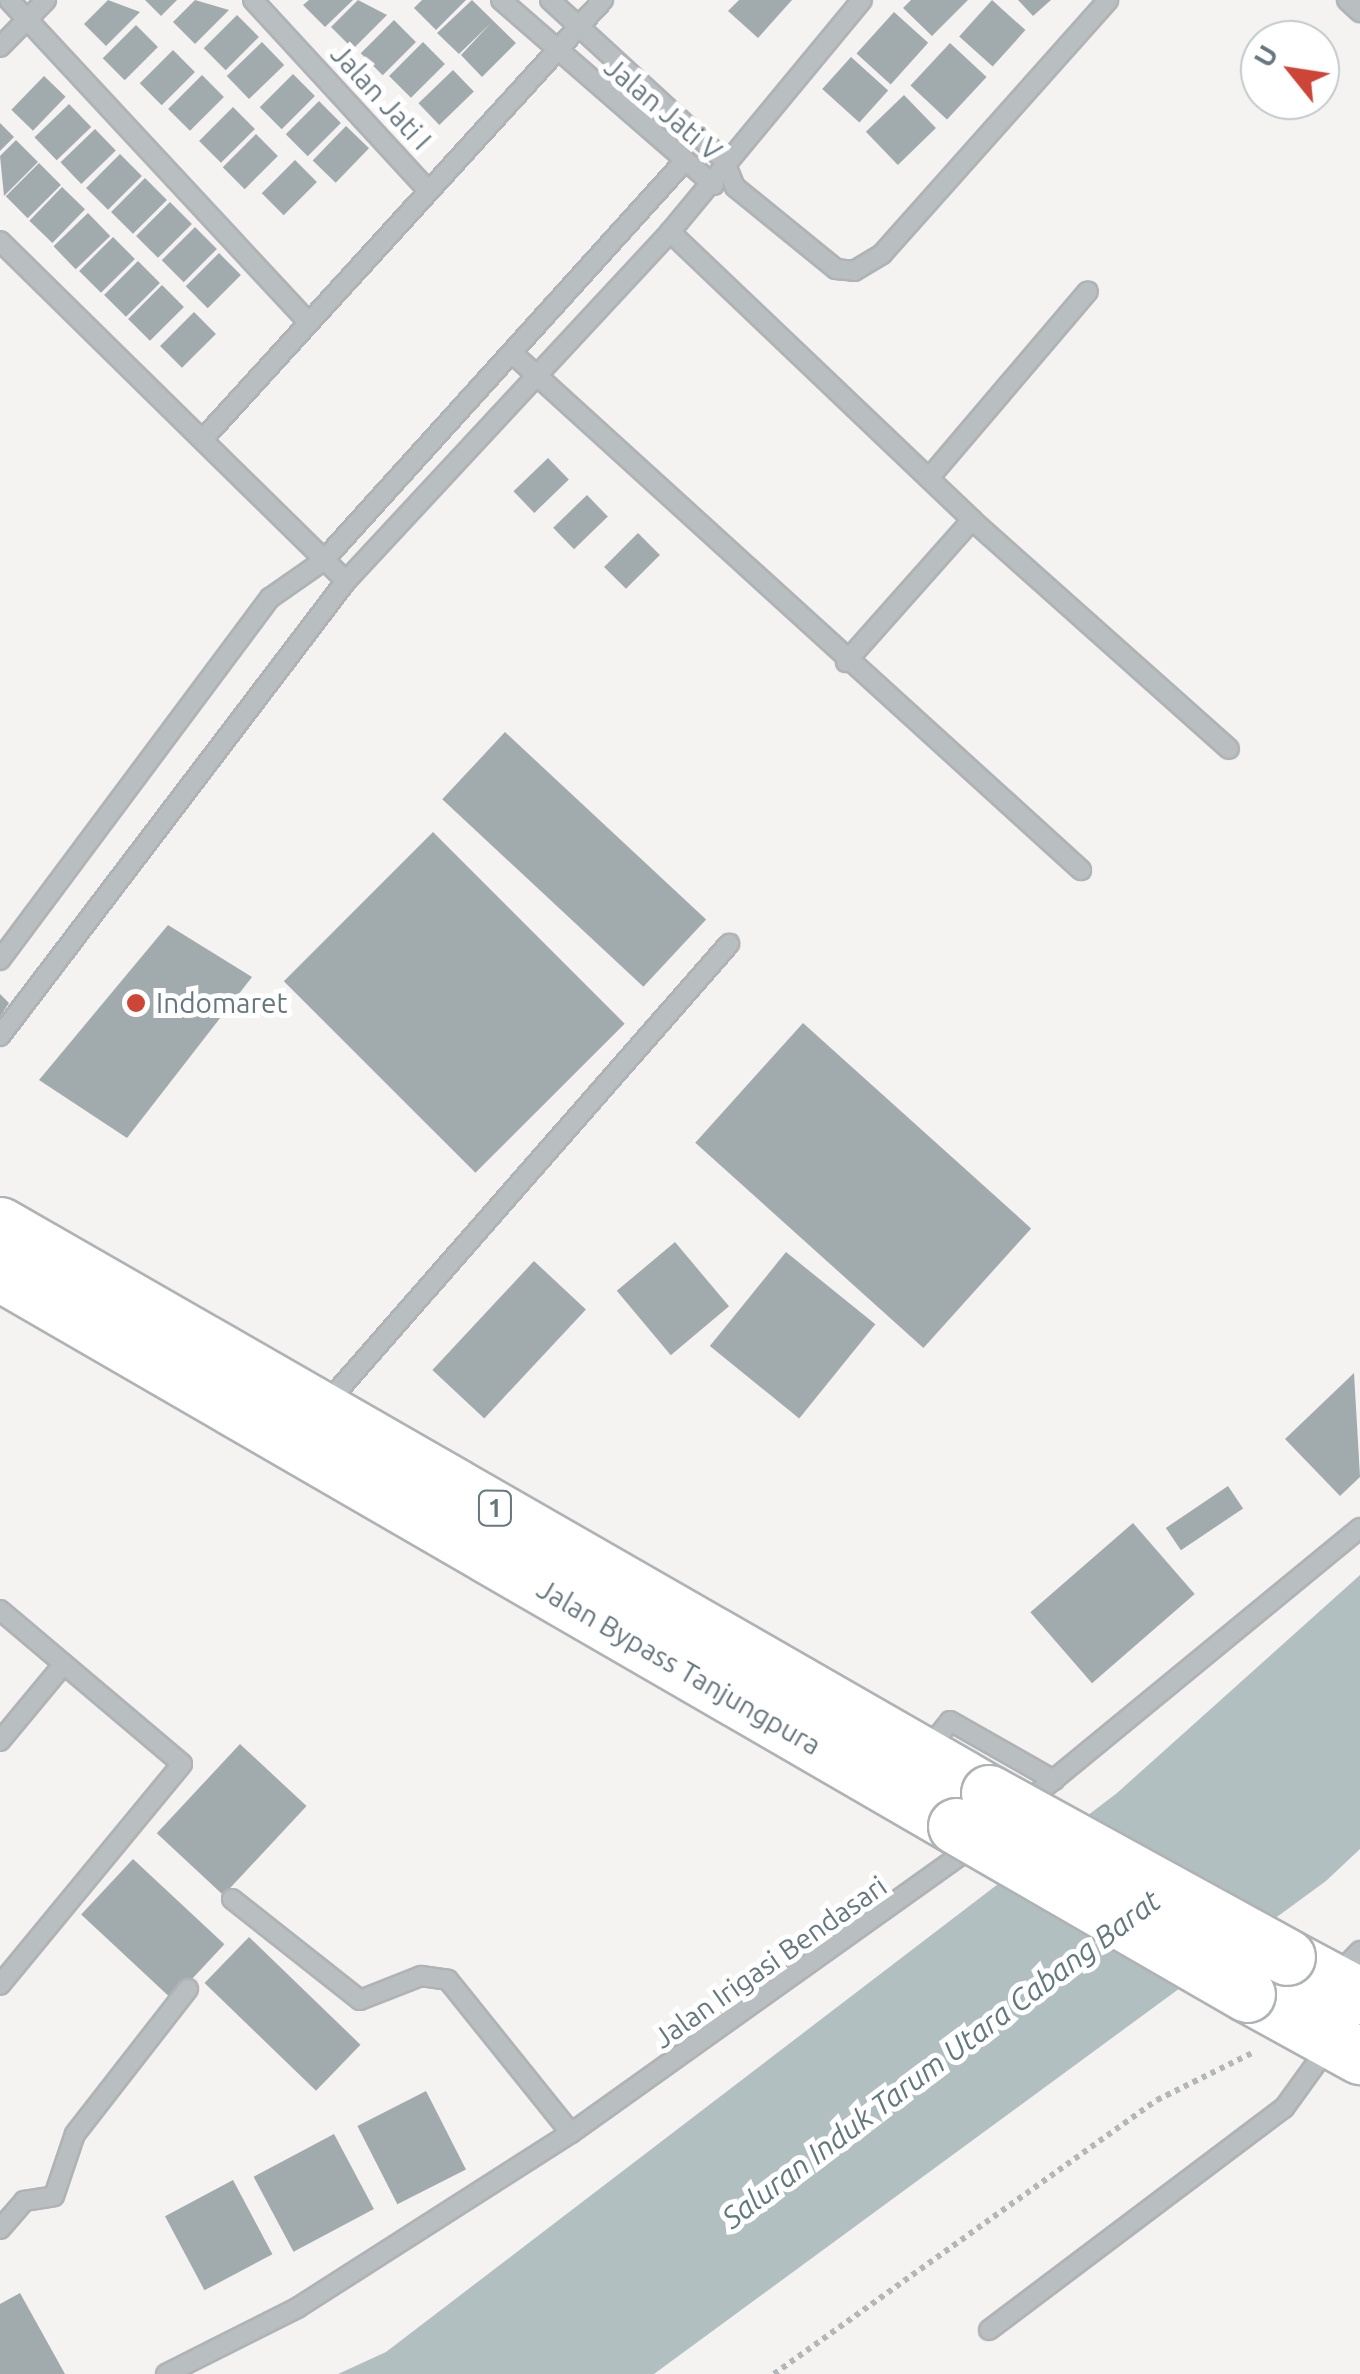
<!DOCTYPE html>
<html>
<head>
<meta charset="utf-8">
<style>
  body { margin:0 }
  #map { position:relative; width:1360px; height:2374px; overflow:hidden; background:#f4f3f1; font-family:Ubuntu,sans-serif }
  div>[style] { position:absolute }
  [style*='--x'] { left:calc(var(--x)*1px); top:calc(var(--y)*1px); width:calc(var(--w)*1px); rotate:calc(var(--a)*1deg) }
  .water>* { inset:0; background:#b2bfc1 }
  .building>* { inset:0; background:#a1aaad; transform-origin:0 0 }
  .path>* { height:6px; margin-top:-3px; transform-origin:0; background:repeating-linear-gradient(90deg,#b3b7b8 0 5px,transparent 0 10px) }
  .roads { filter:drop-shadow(2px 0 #afb3b5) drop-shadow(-2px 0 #afb3b5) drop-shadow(0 2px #afb3b5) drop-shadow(0 -2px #afb3b5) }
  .minor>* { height:18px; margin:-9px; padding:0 9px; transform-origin:9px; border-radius:9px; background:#b9bec0 }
  .highway>* { height:55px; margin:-27.5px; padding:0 27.5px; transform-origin:27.5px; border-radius:27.5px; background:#fff }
  .bridges { filter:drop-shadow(2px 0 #afb3b5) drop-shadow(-2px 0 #afb3b5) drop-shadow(0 2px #afb3b5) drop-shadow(0 -2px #afb3b5) }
  .highway-bridge>* { height:55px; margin:-27.5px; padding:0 27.5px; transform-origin:27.5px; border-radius:27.5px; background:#fff }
  .dots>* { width:28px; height:28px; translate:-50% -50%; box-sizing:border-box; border:5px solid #fff; border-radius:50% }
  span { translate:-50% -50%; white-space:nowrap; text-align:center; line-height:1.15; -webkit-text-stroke:10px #fff; paint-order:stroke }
  .shield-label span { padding:2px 8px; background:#fff; border:2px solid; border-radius:8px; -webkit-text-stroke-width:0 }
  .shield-label { font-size:25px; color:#66777e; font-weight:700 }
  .street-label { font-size:28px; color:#66777e }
  .poi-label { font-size:28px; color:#66777e }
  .left { translate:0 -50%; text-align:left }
  .water-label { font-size:30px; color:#63787b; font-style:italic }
  .north { position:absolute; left:1240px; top:20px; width:100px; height:100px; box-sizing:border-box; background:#fff; border:2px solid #c2c9cb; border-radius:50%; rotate:300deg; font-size:28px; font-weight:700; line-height:40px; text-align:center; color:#66777e }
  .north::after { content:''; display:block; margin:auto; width:35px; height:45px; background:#cd4537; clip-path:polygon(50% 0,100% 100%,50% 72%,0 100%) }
</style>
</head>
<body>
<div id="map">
  <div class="water">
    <i style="clip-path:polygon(1360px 1575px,1360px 1849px,1326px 1881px,654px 2374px,338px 2374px,386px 2352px,1117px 1793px)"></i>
  </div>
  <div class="building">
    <i style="clip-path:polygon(108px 0,140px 12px,106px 46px,84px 24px)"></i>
    <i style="clip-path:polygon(145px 0,177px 0,161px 16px)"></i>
    <i style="clip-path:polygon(195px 0,229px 10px,195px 44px,173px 22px)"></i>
    <i style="clip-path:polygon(309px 0,353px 0,325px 27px,303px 5px)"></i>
    <i style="clip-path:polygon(358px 0,387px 15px,353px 49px,331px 27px)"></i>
    <i style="clip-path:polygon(422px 0,466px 0,436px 30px,414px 8px)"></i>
    <i style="clip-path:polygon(472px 0,516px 43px,482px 77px,461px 55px,490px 24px,459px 54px,437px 33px)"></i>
    <i style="clip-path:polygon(739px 0,792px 0,758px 38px,728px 11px)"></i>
    <i style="clip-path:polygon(911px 0,968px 0,932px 36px,903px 8px)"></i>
    <i style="left:992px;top:0;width:45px;height:49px;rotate:42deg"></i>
    <i style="clip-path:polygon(1018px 0,1051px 0,1033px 16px)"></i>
    <i style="left:894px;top:12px;width:46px;height:56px;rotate:42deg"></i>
    <i style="left:237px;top:15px;width:31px;height:47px;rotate:45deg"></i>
    <i style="left:394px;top:20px;width:31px;height:47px;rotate:45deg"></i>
    <i style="left:136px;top:25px;width:31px;height:47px;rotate:45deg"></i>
    <i style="left:262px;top:42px;width:32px;height:49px;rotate:46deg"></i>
    <i style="left:423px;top:42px;width:31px;height:48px;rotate:45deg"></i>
    <i style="left:950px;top:43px;width:50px;height:58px;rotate:43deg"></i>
    <i style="left:173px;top:50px;width:31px;height:47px;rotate:45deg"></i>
    <i style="left:851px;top:57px;width:50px;height:43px;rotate:42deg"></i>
    <i style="left:453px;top:70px;width:30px;height:48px;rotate:46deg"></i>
    <i style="left:293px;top:74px;width:31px;height:47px;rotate:45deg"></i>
    <i style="left:202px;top:75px;width:31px;height:48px;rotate:45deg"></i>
    <i style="left:44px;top:76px;width:30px;height:47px;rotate:44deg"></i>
    <i style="left:904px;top:95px;width:46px;height:53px;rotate:46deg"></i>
    <i style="left:319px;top:101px;width:31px;height:47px;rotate:45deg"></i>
    <i style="left:69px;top:104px;width:32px;height:48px;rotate:46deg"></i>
    <i style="left:233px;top:107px;width:31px;height:48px;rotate:45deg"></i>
    <i style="clip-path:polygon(0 123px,14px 137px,0 151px)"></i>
    <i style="left:346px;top:126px;width:32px;height:48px;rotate:44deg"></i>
    <i style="left:95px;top:129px;width:30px;height:48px;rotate:46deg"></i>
    <i style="left:256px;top:134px;width:31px;height:47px;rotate:45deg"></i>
    <i style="clip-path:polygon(16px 140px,38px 162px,4px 196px,0 156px)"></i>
    <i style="left:120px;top:154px;width:31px;height:48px;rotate:45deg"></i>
    <i style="left:295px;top:160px;width:31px;height:47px;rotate:45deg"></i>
    <i style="left:39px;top:163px;width:31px;height:47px;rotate:45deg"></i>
    <i style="left:145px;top:178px;width:31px;height:48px;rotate:45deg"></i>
    <i style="left:62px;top:187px;width:32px;height:47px;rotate:44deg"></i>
    <i style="left:170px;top:202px;width:31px;height:48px;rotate:45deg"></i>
    <i style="left:88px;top:213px;width:32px;height:48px;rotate:46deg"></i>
    <i style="left:195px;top:227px;width:31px;height:47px;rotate:45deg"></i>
    <i style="left:113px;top:237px;width:31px;height:48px;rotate:45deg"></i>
    <i style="left:219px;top:253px;width:31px;height:47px;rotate:45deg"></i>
    <i style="left:138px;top:261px;width:31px;height:48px;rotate:45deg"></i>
    <i style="left:162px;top:285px;width:31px;height:48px;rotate:45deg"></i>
    <i style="left:194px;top:312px;width:31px;height:48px;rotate:45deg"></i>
    <i style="left:548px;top:458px;width:30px;height:48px;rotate:46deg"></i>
    <i style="left:587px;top:495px;width:30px;height:47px;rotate:46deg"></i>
    <i style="left:638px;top:533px;width:31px;height:48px;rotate:45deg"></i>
    <i style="left:505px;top:732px;width:275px;height:92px;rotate:43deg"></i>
    <i style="left:433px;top:832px;width:271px;height:211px;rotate:45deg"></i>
    <i style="clip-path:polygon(168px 925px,252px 977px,127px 1138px,39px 1080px)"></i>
    <i style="clip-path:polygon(0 994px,9px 1003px,0 1017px)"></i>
    <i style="left:803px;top:1023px;width:307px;height:161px;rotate:42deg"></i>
    <i style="left:675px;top:1242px;width:84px;height:76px;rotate:50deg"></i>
    <i style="left:786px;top:1252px;width:115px;height:121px;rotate:39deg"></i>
    <i style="left:534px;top:1261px;width:71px;height:149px;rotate:43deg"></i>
    <i style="clip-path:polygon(1354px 1373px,1360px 1477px,1340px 1496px,1285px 1439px)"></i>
    <i style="left:1228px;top:1486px;width:27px;height:75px;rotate:56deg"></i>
    <i style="left:1133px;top:1523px;width:94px;height:136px;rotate:49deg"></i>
    <i style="left:240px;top:1744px;width:91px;height:122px;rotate:43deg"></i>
    <i style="left:133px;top:1859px;width:125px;height:76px;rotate:43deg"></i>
    <i style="left:249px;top:1937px;width:155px;height:64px;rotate:44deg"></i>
    <i style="left:426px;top:2091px;width:88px;height:77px;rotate:63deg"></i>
    <i style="left:334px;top:2134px;width:85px;height:91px;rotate:62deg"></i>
    <i style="left:233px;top:2180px;width:84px;height:77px;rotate:62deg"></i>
    <i style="clip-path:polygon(20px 2293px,65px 2374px,0 2374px,0 2304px)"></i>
  </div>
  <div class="path">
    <i style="--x:774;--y:2374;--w:471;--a:-35.6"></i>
    <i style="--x:1157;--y:2100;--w:108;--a:-26.3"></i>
  </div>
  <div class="roads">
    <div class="minor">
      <i style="--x:9;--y:0;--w:435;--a:47.1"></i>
      <i style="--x:253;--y:0;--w:255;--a:47.4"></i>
      <i style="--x:501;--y:0;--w:282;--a:41"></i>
      <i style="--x:550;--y:0;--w:236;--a:42.6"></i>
      <i style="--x:724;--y:160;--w:29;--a:68"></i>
      <i style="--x:1347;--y:0;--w:18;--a:43"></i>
      <i style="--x:0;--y:47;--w:66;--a:-45.6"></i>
      <i style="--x:735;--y:187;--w:130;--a:39.1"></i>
      <i style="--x:836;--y:269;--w:18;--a:6"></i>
      <i style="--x:854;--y:271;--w:33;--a:-31"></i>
      <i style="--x:882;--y:254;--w:340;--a:-48.3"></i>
      <i style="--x:670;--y:232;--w:417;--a:43.6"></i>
      <i style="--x:972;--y:520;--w:190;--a:131.6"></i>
      <i style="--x:0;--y:241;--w:485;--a:44.5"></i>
      <i style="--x:346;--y:581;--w:476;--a:-47.1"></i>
      <i style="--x:670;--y:232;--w:301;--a:-50.4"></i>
      <i style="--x:512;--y:353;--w:769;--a:42.26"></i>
      <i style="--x:203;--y:439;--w:594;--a:-47.66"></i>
      <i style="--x:929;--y:478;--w:245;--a:-49.6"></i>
      <i style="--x:972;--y:520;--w:344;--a:41.7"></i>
      <i style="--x:0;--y:960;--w:452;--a:-53.3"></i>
      <i style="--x:270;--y:598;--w:65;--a:-34.9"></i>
      <i style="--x:323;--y:561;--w:535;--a:-47.88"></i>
      <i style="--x:0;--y:1036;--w:572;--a:-52.75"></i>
      <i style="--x:326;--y:1404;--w:612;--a:-48.78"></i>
      <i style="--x:0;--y:1610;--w:238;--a:40.2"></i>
      <i style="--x:182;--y:1764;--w:286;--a:129.5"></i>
      <i style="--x:0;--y:1741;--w:100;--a:-50.3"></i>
      <i style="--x:926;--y:1751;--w:38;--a:-51"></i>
      <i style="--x:950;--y:1721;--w:120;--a:29.6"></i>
      <i style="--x:1024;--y:1804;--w:435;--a:-39.4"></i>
      <i style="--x:232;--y:1899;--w:163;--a:38.3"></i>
      <i style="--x:360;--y:2000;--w:66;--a:-21.5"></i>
      <i style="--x:421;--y:1976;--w:27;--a:8"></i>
      <i style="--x:448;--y:1980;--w:196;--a:51.2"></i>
      <i style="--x:1336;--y:1976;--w:35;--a:-46"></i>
      <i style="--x:0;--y:2229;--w:37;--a:-49"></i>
      <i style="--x:24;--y:2201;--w:30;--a:-9"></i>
      <i style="--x:54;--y:2196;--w:65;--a:-71.3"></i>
      <i style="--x:75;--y:2134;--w:184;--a:-52.1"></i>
      <i style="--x:989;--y:2330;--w:369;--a:-37"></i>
      <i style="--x:1284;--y:2108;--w:75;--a:-54.2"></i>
      <i style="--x:166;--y:2374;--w:147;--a:-26.7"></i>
      <i style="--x:297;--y:2308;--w:325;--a:-32.6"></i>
      <i style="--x:571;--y:2133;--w:494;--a:-35.5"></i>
    </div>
    <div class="highway">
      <i style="--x:0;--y:1225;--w:1141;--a:29.87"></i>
      <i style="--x:0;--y:1273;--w:1104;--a:30.05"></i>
      <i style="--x:1287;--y:1957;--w:83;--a:28.1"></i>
      <i style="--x:1247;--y:1994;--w:129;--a:28.8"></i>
    </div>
  </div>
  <div class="bridges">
    <div class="highway-bridge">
      <i style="--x:989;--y:1793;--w:340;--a:28.8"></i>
      <i style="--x:956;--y:1826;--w:336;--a:30"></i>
    </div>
  </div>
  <div class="dots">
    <i style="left:136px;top:1003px;background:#cd4537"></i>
  </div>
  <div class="shield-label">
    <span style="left:495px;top:1508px">1</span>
  </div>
  <div class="street-label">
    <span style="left:381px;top:97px;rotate:47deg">Jalan Jati I</span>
    <span style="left:663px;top:109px;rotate:40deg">Jalan Jati V</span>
    <span style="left:679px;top:1667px;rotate:30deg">Jalan Bypass Tanjungpura</span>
    <span style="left:770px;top:1962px;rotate:-35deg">Jalan Irigasi Bendasari</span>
  </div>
  <div class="poi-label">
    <span class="left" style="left:156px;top:1003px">Indomaret</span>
  </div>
  <div class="water-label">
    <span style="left:941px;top:2059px;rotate:-37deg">Saluran Induk Tarum Utara Cabang Barat</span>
  </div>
  <div class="north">U</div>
</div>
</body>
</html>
